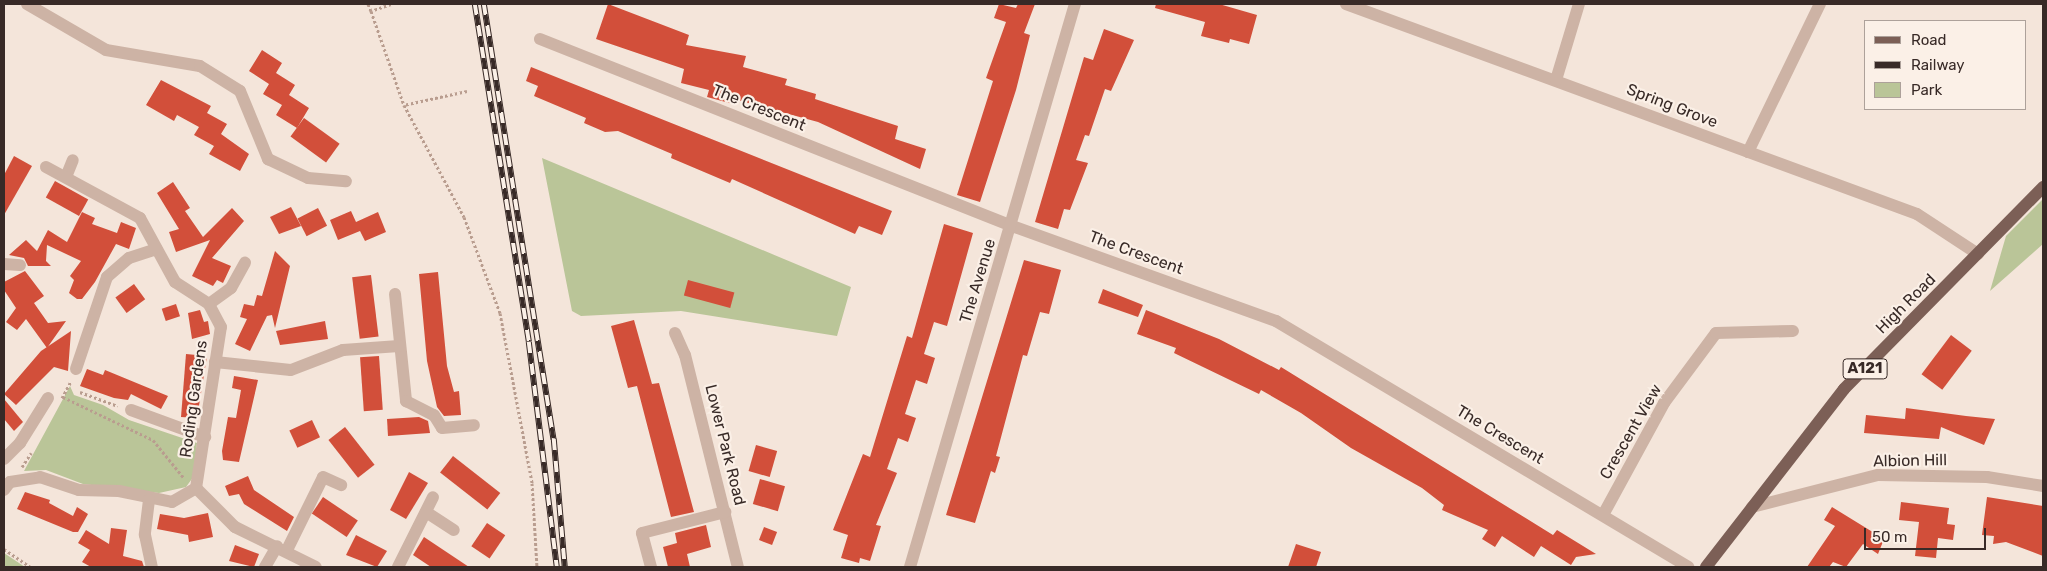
<!DOCTYPE html>
<html>
<head>
<meta charset="utf-8">
<style>
  body { margin:0 }
  #map { position:relative; width:2047px; height:571px; overflow:hidden; background:#f4e5da; font-family:Rubik,sans-serif }
  div>[style] { position:absolute }
  [style*='--x'] { left:calc(var(--x)*1px); top:calc(var(--y)*1px); width:calc(var(--w)*1px); rotate:calc(var(--a)*1deg) }
  .green>* { inset:0; background:#bac598 }
  .building>* { inset:0; background:#d24f3a; transform-origin:0 0 }
  .path>* { height:3px; margin-top:-1.5px; transform-origin:0; background:repeating-linear-gradient(90deg,#b99d8f 0 2.5px,transparent 0 5px) }
  .minor>* { height:12px; margin:-6px; padding:0 6px; transform-origin:6px; border-radius:6px; background:#cdb3a5 }
  .major>* { height:12px; margin:-6px; padding:0 6px; transform-origin:6px; border-radius:6px; background:#7c5f56 }
  .rail>* { height:5.5px; margin-top:-2.75px; transform-origin:0; background:repeating-linear-gradient(90deg,#fbf0e7 0 11px,#382a27 0 22px); box-sizing:border-box; border-block:1px solid #382a27 }
  span { translate:-50% -50%; white-space:nowrap; text-align:center; line-height:1.15; -webkit-text-stroke:4.5px #fbf0e7; paint-order:stroke }
  .shield-label span { padding:1px 4px; background:#fbf0e7; border:1px solid; border-radius:4px; -webkit-text-stroke-width:0 }
  .shield-label { font-size:15px; color:#382a27; font-weight:700 }
  .street-label { font-size:16px; color:#382a27 }
  .frame { position:absolute; inset:0; border:5px solid #382a27; pointer-events:none }
  .legend { position:absolute; left:1864px; top:20px; width:162px; height:90px; box-sizing:border-box; background:#fbf0e7; border:1px solid #ada19a; margin:0; padding:6px 9px; list-style:none; font-size:15px; color:#382a27 }
  .legend li { display:flex; align-items:center; gap:10px; height:25px }
  .legend b { width:25px; border:1px solid #ada19a }
  .scale { position:absolute; left:1864px; top:528px; width:122px; height:22px; box-sizing:border-box; border:2px solid #382a27; border-top:0; padding-left:6px; font-size:15px; line-height:18px; white-space:nowrap; color:#382a27; -webkit-text-stroke:4px #fbf0e7; paint-order:stroke }
</style>
</head>
<body>
<div id="map">
  <div class="green">
    <i style="clip-path:polygon(542px 158px,851px 287px,837px 336px,681px 311px,581px 316px,572px 311px)"></i>
    <i style="clip-path:polygon(2043px 199px,2043px 244px,1990px 291px,2006px 236px)"></i>
    <i style="clip-path:polygon(70px 386px,74px 395px,103px 405px,129px 420px,197px 443px,194px 476px,186px 487px,159px 493px,83px 484px,46px 470px,24px 471px)"></i>
    <i style="clip-path:polygon(4px 553px,25px 567px,4px 567px)"></i>
  </div>
  <div class="building">
    <i style="clip-path:polygon(608px 4px,689px 35px,686px 45px,746px 56px,743px 67px,787px 79px,785px 85px,816px 94px,815px 99px,898px 126px,895px 139px,926px 149px,920px 169px,818px 122px,734px 99px,733px 104px,707px 97px,709px 90px,681px 83px,684px 69px,596px 39px)"></i>
    <i style="clip-path:polygon(999px 4px,1016px 8px,1018px 4px,1035px 4px,1024px 33px,1030px 35px,1016px 90px,980px 202px,957px 195px,993px 81px,986px 78px,1006px 22px,994px 18px)"></i>
    <i style="clip-path:polygon(1156px 4px,1219px 4px,1257px 15px,1249px 44px,1230px 39px,1229px 43px,1201px 36px,1205px 22px,1155px 8px)"></i>
    <i style="clip-path:polygon(1104px 29px,1134px 40px,1111px 91px,1105px 89px,1089px 136px,1085px 135px,1076px 160px,1088px 163px,1070px 210px,1064px 209px,1058px 229px,1035px 222px,1084px 57px,1093px 60px)"></i>
    <i style="clip-path:polygon(262px 50px,282px 63px,276px 73px,295px 85px,289px 95px,309px 108px,297px 128px,276px 115px,282px 105px,263px 94px,269px 84px,249px 71px)"></i>
    <i style="clip-path:polygon(531px 67px,892px 211px,882px 235px,859px 226px,855px 234px,732px 179px,730px 183px,671px 158px,672px 154px,618px 131px,605px 132px,584px 123px,586px 118px,534px 96px,538px 86px,526px 81px)"></i>
    <i style="clip-path:polygon(161px 80px,211px 106px,207px 113px,227px 124px,221px 134px,249px 154px,240px 171px,209px 154px,214px 146px,194px 135px,199px 127px,177px 115px,174px 121px,146px 105px)"></i>
    <i style="left:304px;top:118px;width:44px;height:23px;rotate:36deg"></i>
    <i style="clip-path:polygon(14px 156px,32px 166px,4px 215px,4px 175px)"></i>
    <i style="left:55px;top:181px;width:38px;height:19px;rotate:29deg"></i>
    <i style="clip-path:polygon(173px 182px,190px 208px,185px 211px,203px 237px,232px 208px,244px 221px,212px 258px,231px 266px,223px 283px,217px 280px,213px 286px,192px 276px,210px 240px,176px 252px,169px 232px,179px 229px,157px 193px)"></i>
    <i style="clip-path:polygon(291px 207px,301px 226px,279px 234px,270px 217px)"></i>
    <i style="left:318px;top:208px;width:20px;height:23px;rotate:63deg"></i>
    <i style="clip-path:polygon(351px 211px,356px 222px,378px 212px,386px 232px,365px 241px,360px 231px,338px 240px,330px 220px)"></i>
    <i style="clip-path:polygon(82px 212px,95px 218px,92px 224px,117px 233px,121px 222px,136px 228px,129px 249px,116px 244px,95px 282px,82px 299px,77px 299px,69px 293px,74px 280px,70px 276px,81px 261px,47px 245px,46px 261px,51px 266px,28px 266px,24px 258px,9px 255px,26px 240px,37px 251px,48px 230px,67px 242px)"></i>
    <i style="clip-path:polygon(944px 224px,973px 233px,947px 326px,934px 322px,924px 354px,935px 358px,927px 384px,916px 380px,905px 414px,916px 418px,908px 442px,898px 438px,887px 469px,897px 473px,876px 525px,881px 526px,870px 561px,860px 558px,859px 563px,841px 558px,848px 535px,833px 530px,863px 454px,870px 457px,907px 336px,912px 338px)"></i>
    <i style="clip-path:polygon(275px 251px,290px 266px,275px 328px,272px 315px,267px 316px,250px 351px,235px 344px,247px 319px,240px 317px,244px 304px,254px 306px,257px 295px,262px 296px)"></i>
    <i style="clip-path:polygon(1024px 260px,1061px 270px,1049px 314px,1040px 312px,1027px 356px,1023px 355px,996px 456px,1000px 457px,995px 473px,991px 471px,975px 523px,946px 515px)"></i>
    <i style="clip-path:polygon(25px 271px,44px 296px,34px 303px,48px 323px,66px 321px,47px 348px,26px 319px,17px 330px,6px 322px,16px 308px,4px 290px,4px 282px)"></i>
    <i style="clip-path:polygon(438px 272px,447px 366px,454px 392px,459px 391px,461px 415px,444px 416px,437px 407px,427px 361px,419px 274px)"></i>
    <i style="left:371px;top:275px;width:62px;height:19px;rotate:83deg"></i>
    <i style="left:688px;top:280px;width:48px;height:16px;rotate:15deg"></i>
    <i style="left:134px;top:284px;width:19px;height:23px;rotate:54deg"></i>
    <i style="clip-path:polygon(1103px 289px,1143px 305px,1138px 317px,1098px 303px)"></i>
    <i style="left:176px;top:304px;width:13px;height:15px;rotate:72deg"></i>
    <i style="clip-path:polygon(200px 310px,204px 322px,208px 321px,210px 334px,192px 339px,188px 313px)"></i>
    <i style="clip-path:polygon(1146px 310px,1219px 339px,1279px 370px,1281px 367px,1553px 535px,1557px 530px,1596px 554px,1576px 557px,1571px 565px,1541px 546px,1534px 557px,1502px 536px,1495px 547px,1482px 539px,1488px 530px,1442px 510px,1444px 505px,1422px 488px,1351px 448px,1301px 413px,1261px 390px,1259px 394px,1174px 353px,1176px 348px,1137px 334px)"></i>
    <i style="clip-path:polygon(634px 320px,652px 384px,659px 383px,694px 512px,671px 517px,637px 386px,628px 388px,611px 326px)"></i>
    <i style="clip-path:polygon(325px 321px,328px 339px,280px 345px,276px 331px)"></i>
    <i style="clip-path:polygon(71px 331px,68px 371px,54px 367px,16px 405px,4px 394px,41px 351px)"></i>
    <i style="left:1951px;top:335px;width:26px;height:49px;rotate:37deg"></i>
    <i style="clip-path:polygon(186px 354px,207px 356px,197px 418px,181px 417px)"></i>
    <i style="left:379px;top:356px;width:54px;height:19px;rotate:86deg"></i>
    <i style="clip-path:polygon(87px 369px,103px 375px,105px 370px,168px 396px,161px 409px,131px 394px,128px 400px,114px 398px,80px 386px)"></i>
    <i style="clip-path:polygon(234px 376px,258px 380px,239px 462px,223px 460px,222px 451px,228px 417px,236px 418px,241px 390px,232px 388px)"></i>
    <i style="clip-path:polygon(4px 399px,23px 422px,14px 431px,4px 419px)"></i>
    <i style="clip-path:polygon(1906px 408px,1966px 416px,1995px 419px,1984px 445px,1941px 427px,1939px 439px,1864px 433px,1866px 415px,1905px 419px)"></i>
    <i style="clip-path:polygon(419px 417px,428px 421px,430px 433px,388px 436px,387px 419px)"></i>
    <i style="left:312px;top:420px;width:19px;height:25px;rotate:65deg"></i>
    <i style="left:345px;top:427px;width:48px;height:21px;rotate:52deg"></i>
    <i style="left:756px;top:445px;width:22px;height:27px;rotate:16deg"></i>
    <i style="left:453px;top:456px;width:60px;height:21px;rotate:38deg"></i>
    <i style="clip-path:polygon(409px 472px,428px 483px,406px 519px,390px 510px)"></i>
    <i style="clip-path:polygon(248px 476px,254px 490px,294px 517px,287px 531px,244px 504px,239px 494px,229px 496px,225px 486px)"></i>
    <i style="left:760px;top:479px;width:26px;height:26px;rotate:16deg"></i>
    <i style="clip-path:polygon(25px 492px,50px 500px,49px 503px,73px 516px,77px 507px,88px 514px,78px 532px,73px 532px,17px 509px)"></i>
    <i style="left:323px;top:497px;width:42px;height:20px;rotate:34deg"></i>
    <i style="clip-path:polygon(1987px 497px,2043px 506px,2043px 556px,2006px 542px,1993px 544px,1994px 536px,1982px 535px)"></i>
    <i style="clip-path:polygon(1901px 502px,1949px 508px,1947px 524px,1955px 525px,1953px 540px,1938px 538px,1936px 558px,1915px 556px,1919px 522px,1899px 520px)"></i>
    <i style="clip-path:polygon(1832px 507px,1884px 539px,1878px 554px,1863px 544px,1846px 567px,1833px 562px,1829px 567px,1807px 567px,1835px 526px,1824px 520px)"></i>
    <i style="clip-path:polygon(208px 513px,213px 537px,189px 542px,188px 535px,157px 529px,160px 514px,184px 518px)"></i>
    <i style="left:487px;top:523px;width:22px;height:28px;rotate:34deg"></i>
    <i style="clip-path:polygon(706px 525px,711px 547px,687px 554px,690px 567px,668px 567px,663px 547px,677px 543px,675px 533px)"></i>
    <i style="left:764px;top:527px;width:14px;height:14px;rotate:21deg"></i>
    <i style="clip-path:polygon(111px 528px,127px 530px,123px 556px,142px 561px,144px 567px,91px 567px,82px 562px,90px 550px,78px 543px,86px 530px,109px 544px)"></i>
    <i style="clip-path:polygon(356px 535px,387px 551px,377px 567px,346px 555px)"></i>
    <i style="clip-path:polygon(424px 537px,469px 567px,431px 567px,413px 555px)"></i>
    <i style="clip-path:polygon(1296px 544px,1321px 552px,1316px 567px,1288px 567px)"></i>
    <i style="clip-path:polygon(235px 545px,259px 554px,254px 567px,229px 561px)"></i>
  </div>
  <div class="path">
    <i style="--x:368;--y:4;--w:8;--a:67"></i>
    <i style="--x:391;--y:4;--w:21;--a:161"></i>
    <i style="--x:371;--y:11;--w:100;--a:70.7"></i>
    <i style="--x:467;--y:91;--w:65;--a:167.5"></i>
    <i style="--x:404;--y:105;--w:127;--a:61.8"></i>
    <i style="--x:464;--y:217;--w:103;--a:69.4"></i>
    <i style="--x:500;--y:313;--w:173;--a:79.3"></i>
    <i style="--x:532;--y:483;--w:84;--a:86.6"></i>
    <i style="--x:80;--y:392;--w:40;--a:20.2"></i>
    <i style="--x:63;--y:397;--w:100;--a:25.5"></i>
    <i style="--x:153;--y:440;--w:49;--a:50.8"></i>
    <i style="--x:62;--y:398;--w:19;--a:-62"></i>
    <i style="--x:22;--y:467;--w:17;--a:-57"></i>
    <i style="--x:4;--y:549;--w:32;--a:34"></i>
  </div>
  <div class="minor">
    <i style="--x:27;--y:4;--w:91;--a:30.2"></i>
    <i style="--x:106;--y:50;--w:95;--a:9.7"></i>
    <i style="--x:200;--y:66;--w:47;--a:32"></i>
    <i style="--x:240;--y:91;--w:74;--a:67.6"></i>
    <i style="--x:268;--y:159;--w:44;--a:25.4"></i>
    <i style="--x:308;--y:178;--w:38;--a:5"></i>
    <i style="--x:1346;--y:4;--w:608;--a:20.19"></i>
    <i style="--x:1917;--y:214;--w:73;--a:33.3"></i>
    <i style="--x:540;--y:39;--w:508;--a:21.61"></i>
    <i style="--x:1012;--y:226;--w:281;--a:19.8"></i>
    <i style="--x:1276;--y:321;--w:480;--a:30.8"></i>
    <i style="--x:1556;--y:80;--w:79;--a:-73.2"></i>
    <i style="--x:1748;--y:152;--w:165;--a:-64.1"></i>
    <i style="--x:66;--y:177;--w:18;--a:-68"></i>
    <i style="--x:4;--y:264;--w:16;--a:4"></i>
    <i style="--x:395;--y:294;--w:108;--a:84.1"></i>
    <i style="--x:406;--y:401;--w:31;--a:27"></i>
    <i style="--x:434;--y:415;--w:15;--a:58"></i>
    <i style="--x:442;--y:428;--w:32;--a:-5"></i>
    <i style="--x:209;--y:304;--w:27;--a:-36"></i>
    <i style="--x:231;--y:288;--w:29;--a:-61"></i>
    <i style="--x:675;--y:333;--w:24;--a:66"></i>
    <i style="--x:685;--y:355;--w:219;--a:76"></i>
    <i style="--x:215;--y:362;--w:76;--a:6"></i>
    <i style="--x:291;--y:370;--w:56;--a:-21"></i>
    <i style="--x:343;--y:350;--w:56;--a:-4.1"></i>
    <i style="--x:76;--y:369;--w:97;--a:-71.4"></i>
    <i style="--x:107;--y:277;--w:29;--a:-41"></i>
    <i style="--x:129;--y:258;--w:29;--a:-18"></i>
    <i style="--x:131;--y:410;--w:79;--a:20"></i>
    <i style="--x:4;--y:459;--w:23;--a:-45"></i>
    <i style="--x:20;--y:443;--w:53;--a:-58.1"></i>
    <i style="--x:196;--y:488;--w:55;--a:45"></i>
    <i style="--x:235;--y:527;--w:90;--a:26.3"></i>
    <i style="--x:4;--y:490;--w:10;--a:-53"></i>
    <i style="--x:10;--y:482;--w:30;--a:-9"></i>
    <i style="--x:40;--y:477;--w:41;--a:18.4"></i>
    <i style="--x:79;--y:490;--w:40;--a:1.4"></i>
    <i style="--x:119;--y:491;--w:54;--a:11.7"></i>
    <i style="--x:172;--y:502;--w:28;--a:-30"></i>
    <i style="--x:196;--y:488;--w:163;--a:-81.2"></i>
    <i style="--x:221;--y:327;--w:26;--a:-118"></i>
    <i style="--x:209;--y:304;--w:40;--a:-147.1"></i>
    <i style="--x:175;--y:282;--w:73;--a:-118.7"></i>
    <i style="--x:140;--y:218;--w:107;--a:-151.5"></i>
    <i style="--x:149;--y:500;--w:35;--a:97"></i>
    <i style="--x:145;--y:535;--w:33;--a:78"></i>
    <i style="--x:1752;--y:507;--w:130;--a:-14.3"></i>
    <i style="--x:1878;--y:475;--w:109;--a:1.1"></i>
    <i style="--x:1987;--y:477;--w:57;--a:9.1"></i>
    <i style="--x:426;--y:512;--w:33;--a:33"></i>
    <i style="--x:1603;--y:515;--w:128;--a:-61.4"></i>
    <i style="--x:1664;--y:403;--w:87;--a:-53.4"></i>
    <i style="--x:1716;--y:333;--w:77;--a:-1.5"></i>
    <i style="--x:287;--y:550;--w:81;--a:-63.7"></i>
    <i style="--x:323;--y:477;--w:20;--a:24"></i>
    <i style="--x:265;--y:567;--w:24;--a:-60"></i>
    <i style="--x:398;--y:567;--w:78;--a:-63.4"></i>
    <i style="--x:651;--y:567;--w:35;--a:-105"></i>
    <i style="--x:642;--y:533;--w:86;--a:-14.2"></i>
    <i style="--x:910;--y:567;--w:587;--a:-73.67"></i>
  </div>
  <div class="major">
    <i style="--x:1706;--y:567;--w:225;--a:-52.2"></i>
    <i style="--x:1844;--y:389;--w:284;--a:-45.4"></i>
  </div>
  <div class="rail">
    <i style="--x:475;--y:4;--w:342;--a:80.9"></i>
    <i style="--x:529;--y:342;--w:227;--a:82.9"></i>
    <i style="--x:484;--y:4;--w:441;--a:80.9"></i>
    <i style="--x:554;--y:439;--w:128;--a:85.1"></i>
  </div>
  <div class="shield-label">
    <span style="left:1865px;top:369px">A121</span>
  </div>
  <div class="street-label">
    <span style="left:1672px;top:106px;rotate:21deg">Spring Grove</span>
    <span style="left:759px;top:108px;rotate:22deg">The Crescent</span>
    <span style="left:1136px;top:253px;rotate:20deg">The Crescent</span>
    <span style="left:978px;top:281px;rotate:-73deg">The Avenue</span>
    <span style="left:1906px;top:304px;rotate:-45deg">High Road</span>
    <span style="left:194px;top:399px;rotate:-82deg">Roding Gardens</span>
    <span style="left:1631px;top:432px;rotate:-60deg">Crescent View</span>
    <span style="left:1500px;top:435px;rotate:31deg">The Crescent</span>
    <span style="left:725px;top:445px;rotate:76deg">Lower Park Road</span>
    <span style="left:1910px;top:461px;rotate:-1deg">Albion Hill</span>
  </div>
  <div class="frame"></div>
  <ul class="legend">
  <li><b style="height:6px;background:#7c5f56"></b>Road</li>
  <li><b style="height:6px;background:#382a27"></b>Railway</li>
  <li><b style="height:14px;background:#bac598"></b>Park</li>
  </ul>
  <div class="scale">50 m</div>
</div>
</body>
</html>
